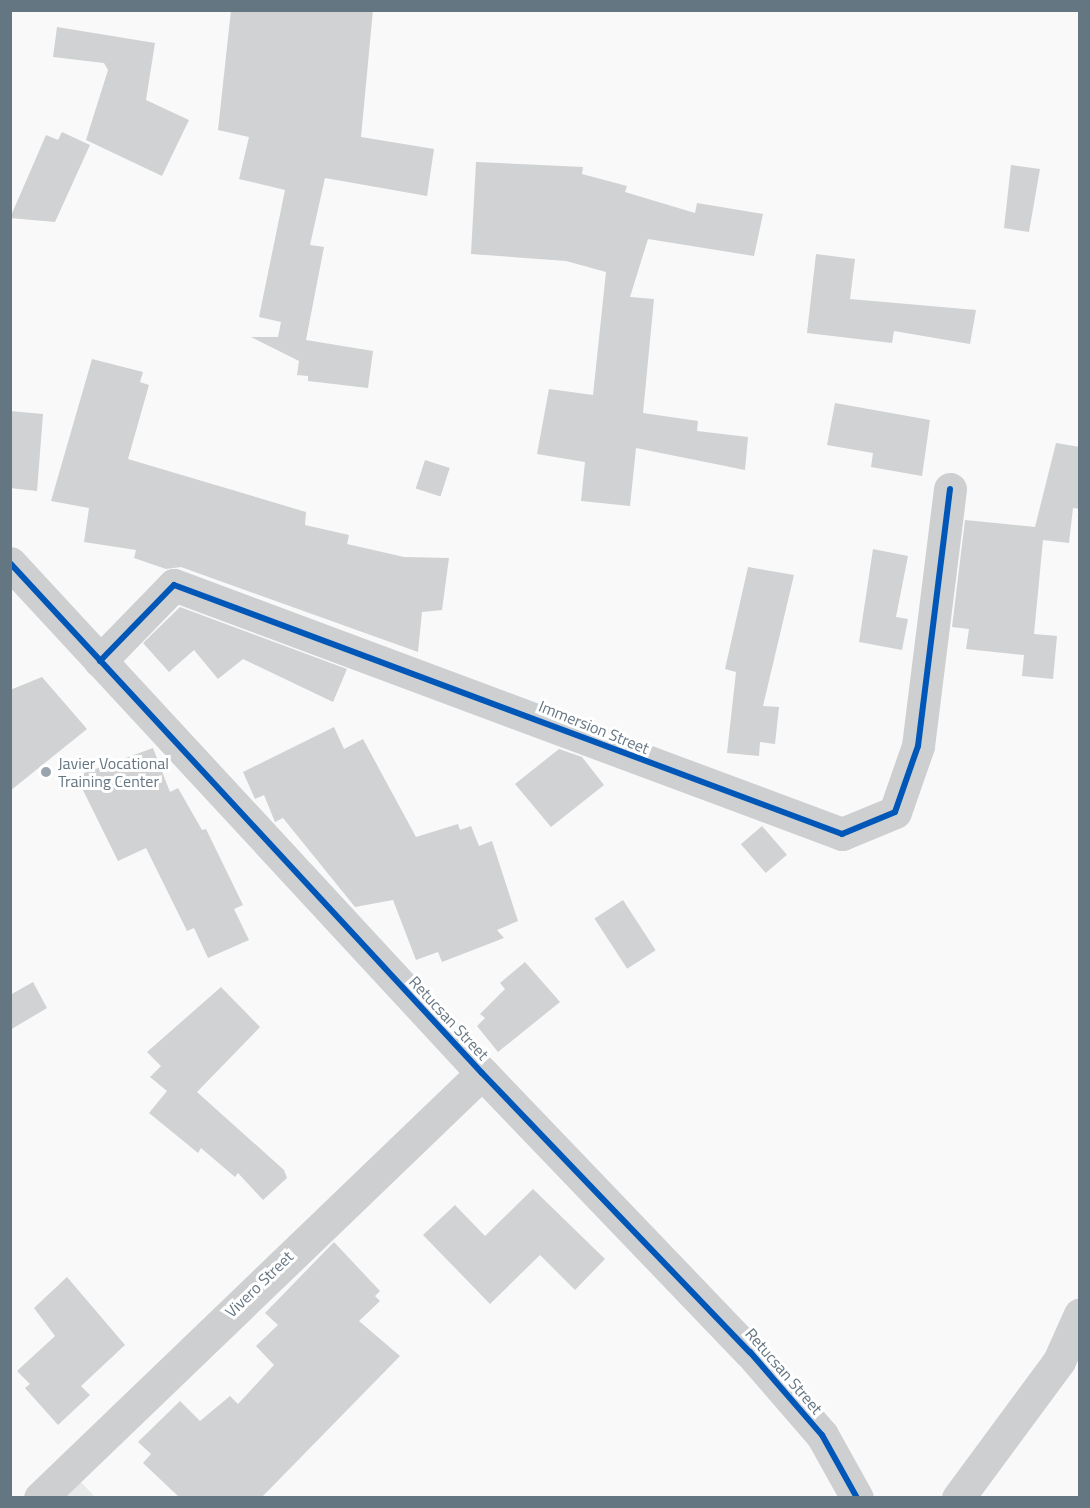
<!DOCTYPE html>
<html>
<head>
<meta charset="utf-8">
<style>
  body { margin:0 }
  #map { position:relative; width:1090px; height:1508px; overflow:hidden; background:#f9f9f9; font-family:"Titillium Web",sans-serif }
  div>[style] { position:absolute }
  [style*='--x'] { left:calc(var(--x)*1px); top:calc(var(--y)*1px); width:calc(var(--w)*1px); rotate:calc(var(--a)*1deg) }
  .built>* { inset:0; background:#e8e9e9 }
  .building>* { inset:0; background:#d0d2d3; transform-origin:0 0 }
  .minor>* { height:33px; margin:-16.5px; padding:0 16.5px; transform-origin:16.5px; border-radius:16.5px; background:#cecfd0 }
  .cycleway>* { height:6px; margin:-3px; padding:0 3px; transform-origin:3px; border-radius:3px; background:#0057b8 }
  .dots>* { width:16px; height:16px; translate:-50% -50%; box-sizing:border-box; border:3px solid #fff; border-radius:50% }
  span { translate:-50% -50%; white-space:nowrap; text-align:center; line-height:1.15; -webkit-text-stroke:6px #fff; paint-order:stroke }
  .street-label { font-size:16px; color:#657683 }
  .poi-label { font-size:16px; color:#657683 }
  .left { translate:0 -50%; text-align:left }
  .frame { position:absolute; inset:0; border:12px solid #657683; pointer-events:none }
</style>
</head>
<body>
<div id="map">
  <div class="built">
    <i style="clip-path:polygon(79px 1480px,95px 1497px,60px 1498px)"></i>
  </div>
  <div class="building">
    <i style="clip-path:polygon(231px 10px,373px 10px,361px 137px,434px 149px,427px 196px,325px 178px,310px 245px,324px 247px,306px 340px,373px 351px,368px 388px,308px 381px,308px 376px,297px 375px,299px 361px,251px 337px,278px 337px,281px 322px,259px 317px,285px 190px,239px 179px,249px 137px,218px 130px)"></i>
    <i style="clip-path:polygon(57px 27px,155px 43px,146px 100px,189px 120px,162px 176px,86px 140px,108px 70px,104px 63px,53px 57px)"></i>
    <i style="clip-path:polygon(62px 132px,90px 145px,55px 222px,10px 218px,46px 135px,58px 140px)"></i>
    <i style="clip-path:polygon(476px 162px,583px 167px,582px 174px,627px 186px,625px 192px,695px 213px,697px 203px,763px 214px,754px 256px,648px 239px,630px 297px,654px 299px,643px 413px,698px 421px,697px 431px,748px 437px,745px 470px,636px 448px,630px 506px,581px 501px,585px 462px,537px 454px,549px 389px,593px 395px,606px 272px,566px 261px,471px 254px)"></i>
    <i style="clip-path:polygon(1011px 165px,1040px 169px,1029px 232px,1004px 228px)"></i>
    <i style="clip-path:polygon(816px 254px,855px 259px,850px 299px,976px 310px,970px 344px,894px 331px,892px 343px,807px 333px)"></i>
    <i style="clip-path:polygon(92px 359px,143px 372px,140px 382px,149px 385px,128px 459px,306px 512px,305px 525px,349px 535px,347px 544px,404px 557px,449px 558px,442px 610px,422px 612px,418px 652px,181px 567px,166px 569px,134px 558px,136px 550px,84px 542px,89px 508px,51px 501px)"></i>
    <i style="clip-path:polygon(835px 403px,930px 420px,922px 476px,871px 467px,873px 453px,827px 445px)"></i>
    <i style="clip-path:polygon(10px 411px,43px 414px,37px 491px,10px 488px)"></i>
    <i style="clip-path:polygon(1056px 443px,1080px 447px,1080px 509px,1073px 508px,1069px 543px,1043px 540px,1034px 634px,1057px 636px,1053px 679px,1022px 676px,1024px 655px,966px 649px,969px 629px,952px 627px,965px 520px,1035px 527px)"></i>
    <i style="left:425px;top:460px;width:26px;height:30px;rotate:18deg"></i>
    <i style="clip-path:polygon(873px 549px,908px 556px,896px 617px,908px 619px,902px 650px,859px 642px)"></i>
    <i style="clip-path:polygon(748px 567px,794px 575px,763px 706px,779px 707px,775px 744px,760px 742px,759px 756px,727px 753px,736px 672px,725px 669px)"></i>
    <i style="clip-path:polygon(180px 607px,347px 669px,333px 702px,243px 659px,218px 679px,194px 650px,169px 672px,143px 643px)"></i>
    <i style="clip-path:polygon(42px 677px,87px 729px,10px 791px,10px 690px)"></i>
    <i style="clip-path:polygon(334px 727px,344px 749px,363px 739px,416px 837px,458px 824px,460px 830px,471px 826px,479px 846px,492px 841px,518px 921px,497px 930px,504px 938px,442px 962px,438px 952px,416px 960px,393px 900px,355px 907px,283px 818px,275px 822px,264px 795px,255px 799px,243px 772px)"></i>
    <i style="clip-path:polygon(153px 748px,170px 792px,178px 788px,202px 830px,206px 829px,243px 905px,234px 909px,249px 940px,208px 958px,194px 928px,187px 931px,146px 848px,118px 861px,76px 776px)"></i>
    <i style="clip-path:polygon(559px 749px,582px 757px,604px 785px,551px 827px,515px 784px)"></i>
    <i style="left:762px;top:826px;width:38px;height:28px;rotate:49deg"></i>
    <i style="left:623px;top:900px;width:60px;height:34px;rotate:57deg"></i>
    <i style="clip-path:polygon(525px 962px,560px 1002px,498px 1052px,477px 1026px,485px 1018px,480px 1014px,505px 989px,500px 983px)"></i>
    <i style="clip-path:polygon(33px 982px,47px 1008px,10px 1030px,10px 995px)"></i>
    <i style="clip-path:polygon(221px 987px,260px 1027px,197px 1092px,284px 1170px,287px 1178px,263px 1200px,238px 1173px,235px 1177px,201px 1148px,198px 1153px,149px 1113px,167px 1091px,150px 1077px,161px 1066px,147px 1052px)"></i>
    <i style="clip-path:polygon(533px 1189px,605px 1259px,575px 1290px,540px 1255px,490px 1304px,423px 1235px,455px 1205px,485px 1236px)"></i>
    <i style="clip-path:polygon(334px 1242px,380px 1291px,375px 1296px,380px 1301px,359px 1321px,400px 1356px,262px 1497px,179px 1497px,143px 1463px,151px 1454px,138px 1442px,180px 1401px,200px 1421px,230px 1396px,238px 1404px,274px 1365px,256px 1346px,278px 1325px,265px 1313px)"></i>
    <i style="clip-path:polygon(67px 1277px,125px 1345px,81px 1386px,90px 1395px,58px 1425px,25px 1388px,30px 1384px,17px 1371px,55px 1336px,34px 1308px)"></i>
  </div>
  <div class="minor">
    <i style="--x:10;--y:563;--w:695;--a:47.22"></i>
    <i style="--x:482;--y:1073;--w:387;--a:46.2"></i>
    <i style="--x:750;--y:1352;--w:110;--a:49.1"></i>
    <i style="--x:822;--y:1435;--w:72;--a:60.9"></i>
    <i style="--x:100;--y:661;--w:106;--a:-45.8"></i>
    <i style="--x:174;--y:585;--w:713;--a:20.44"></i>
    <i style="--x:842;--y:834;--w:57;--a:-22.5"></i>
    <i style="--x:895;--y:812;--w:70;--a:-70.8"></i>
    <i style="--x:918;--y:746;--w:259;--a:-82.9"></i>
    <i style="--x:40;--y:1498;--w:613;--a:-43.88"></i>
    <i style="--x:958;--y:1498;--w:170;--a:-53.6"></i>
    <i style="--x:1059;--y:1361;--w:51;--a:-65.9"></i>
  </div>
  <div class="cycleway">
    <i style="--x:10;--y:563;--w:695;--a:47.22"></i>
    <i style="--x:482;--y:1073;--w:387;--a:46.2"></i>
    <i style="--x:750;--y:1352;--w:110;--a:49.1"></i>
    <i style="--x:822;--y:1435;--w:72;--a:60.9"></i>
    <i style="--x:100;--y:661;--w:106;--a:-45.8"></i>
    <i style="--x:174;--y:585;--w:713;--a:20.44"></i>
    <i style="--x:842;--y:834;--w:57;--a:-22.5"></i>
    <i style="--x:895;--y:812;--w:70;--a:-70.8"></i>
    <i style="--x:918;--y:746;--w:259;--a:-82.9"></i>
  </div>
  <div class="dots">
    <i style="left:46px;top:772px;background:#99a4ac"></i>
  </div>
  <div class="street-label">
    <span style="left:594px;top:727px;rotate:22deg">Immersion Street</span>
    <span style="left:449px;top:1018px;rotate:47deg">Retucsan Street</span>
    <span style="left:259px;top:1284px;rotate:-44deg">Vivero Street</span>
    <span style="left:784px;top:1371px;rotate:49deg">Retucsan Street</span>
  </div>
  <div class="poi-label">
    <span class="left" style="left:58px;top:772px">Javier Vocational<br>Training Center</span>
  </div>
  <div class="frame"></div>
</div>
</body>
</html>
